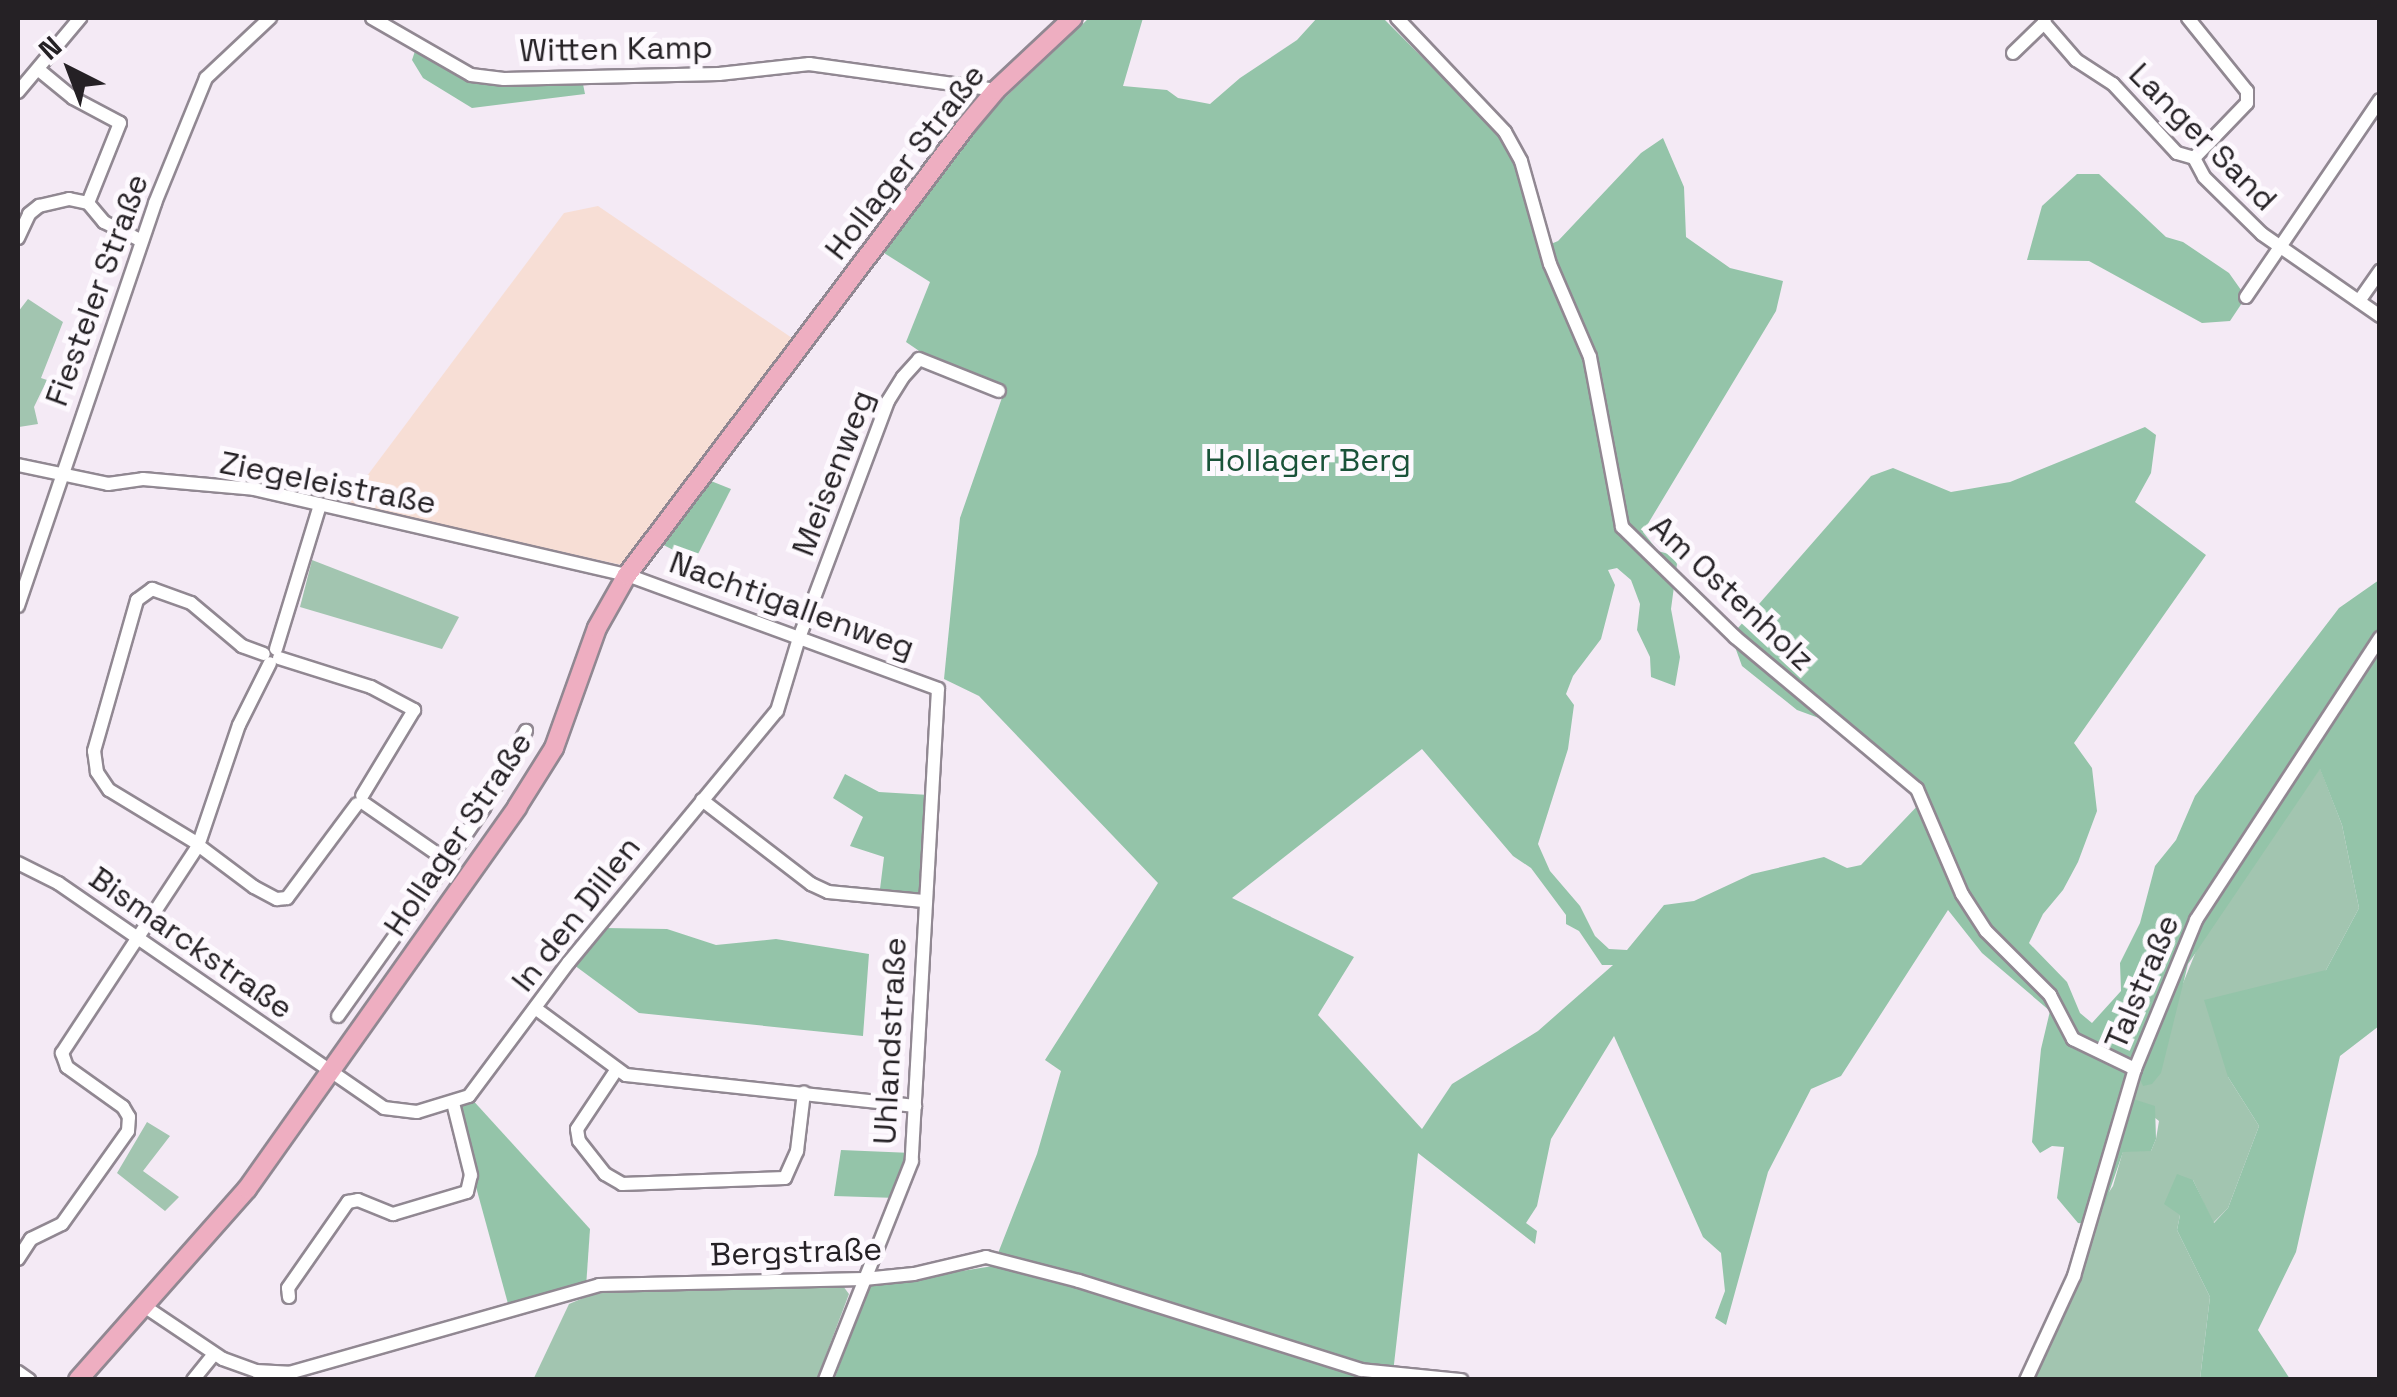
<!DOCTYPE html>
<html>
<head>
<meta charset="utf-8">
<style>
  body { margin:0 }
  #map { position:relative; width:2397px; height:1397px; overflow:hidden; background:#f4eaf5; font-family:"Space Grotesk",sans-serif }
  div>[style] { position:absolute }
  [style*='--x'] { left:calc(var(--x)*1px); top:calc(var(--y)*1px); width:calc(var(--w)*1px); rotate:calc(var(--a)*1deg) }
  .industrial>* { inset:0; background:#f7ded5 }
  .green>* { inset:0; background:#a2c5b0 }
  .forest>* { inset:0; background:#94c4a9 }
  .roads { filter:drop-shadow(2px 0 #918892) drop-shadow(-2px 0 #918892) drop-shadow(0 2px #918892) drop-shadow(0 -2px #918892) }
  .minor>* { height:12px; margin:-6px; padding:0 6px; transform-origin:6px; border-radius:6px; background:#fff }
  .major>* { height:18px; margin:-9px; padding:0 9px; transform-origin:9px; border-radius:9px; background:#eeaec1 }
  span { translate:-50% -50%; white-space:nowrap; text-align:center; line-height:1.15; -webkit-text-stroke:10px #fdf9fe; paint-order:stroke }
  .street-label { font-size:32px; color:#252125 }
  .park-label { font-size:32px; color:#1a5339 }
  .frame { position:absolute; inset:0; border:20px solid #252125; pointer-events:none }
  .north { position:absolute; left:20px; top:20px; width:100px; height:100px; -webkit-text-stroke:8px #fdf9fe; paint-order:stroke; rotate:318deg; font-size:28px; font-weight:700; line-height:40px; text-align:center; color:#252125 }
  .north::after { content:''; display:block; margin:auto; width:35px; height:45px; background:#252125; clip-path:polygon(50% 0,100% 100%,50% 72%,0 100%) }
</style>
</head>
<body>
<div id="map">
  <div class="industrial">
    <i style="clip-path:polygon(598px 206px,792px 338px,622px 565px,354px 507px,349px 500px,564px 213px)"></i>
  </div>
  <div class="green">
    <i style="clip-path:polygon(28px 299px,63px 322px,41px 378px,47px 380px,34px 407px,38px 424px,19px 427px,18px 312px)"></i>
    <i style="clip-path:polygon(312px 560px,459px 617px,442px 649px,300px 607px)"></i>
    <i style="clip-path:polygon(2320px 768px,2342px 825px,2359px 908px,2326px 970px,2228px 1077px,2259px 1126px,2228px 1208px,2213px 1223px,2193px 1180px,2180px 1215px,2177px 1230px,2210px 1297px,2200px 1379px,2032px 1380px,2088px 1224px,2113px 1186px,2123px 1151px,2151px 1151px,2156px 1139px,2159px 1121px,2128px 1097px,2135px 1069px,2161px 1065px,2179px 993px,2201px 939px)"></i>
    <i style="clip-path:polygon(147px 1122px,170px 1136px,143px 1171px,179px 1197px,165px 1211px,117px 1173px)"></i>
    <i style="clip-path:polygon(843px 1286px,849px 1294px,817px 1379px,533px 1380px,569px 1304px,588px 1296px,611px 1291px)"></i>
  </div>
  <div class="forest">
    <i style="clip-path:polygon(evenodd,1089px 18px,1143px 18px,1123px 86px,1167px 90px,1178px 98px,1210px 104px,1240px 78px,1297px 40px,1317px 18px,1383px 18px,1501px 136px,1514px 161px,1539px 249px,1558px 241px,1641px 153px,1663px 138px,1684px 187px,1686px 237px,1730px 268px,1783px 281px,1776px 311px,1643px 532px,1658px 551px,1672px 555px,1677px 564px,1671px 609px,1680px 657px,1675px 686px,1651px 677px,1650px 657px,1637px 630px,1640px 604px,1631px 580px,1617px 568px,1608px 570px,1615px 585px,1601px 639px,1573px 676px,1566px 694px,1574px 705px,1568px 749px,1538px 844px,1550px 871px,1580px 906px,1595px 936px,1609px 949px,1627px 950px,1664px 905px,1694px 901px,1752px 874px,1824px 857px,1847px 868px,1861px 865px,1924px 799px,1838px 725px,1797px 710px,1742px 666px,1731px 636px,1871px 476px,1893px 468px,1951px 492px,2010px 482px,2145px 427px,2156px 435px,2151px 473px,2135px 502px,2206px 555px,2074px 743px,2092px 768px,2097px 811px,2078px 862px,2063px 890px,2043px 914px,2029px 943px,2067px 982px,2080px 1013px,2092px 1023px,2121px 991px,2120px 963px,2140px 923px,2155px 866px,2176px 840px,2195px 796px,2339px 608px,2379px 580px,2379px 1026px,2340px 1056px,2296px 1252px,2258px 1330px,2290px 1379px,2200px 1379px,2210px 1297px,2177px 1230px,2180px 1215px,2164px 1204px,2177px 1174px,2193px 1180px,2214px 1223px,2228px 1208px,2259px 1126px,2228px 1077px,2204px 1000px,2326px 970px,2359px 908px,2342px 825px,2320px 769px,2188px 964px,2161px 1073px,2152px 1084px,2143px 1086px,2136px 1071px,2127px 1097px,2155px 1106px,2156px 1139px,2151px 1151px,2123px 1152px,2105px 1204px,2088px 1224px,2078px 1223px,2057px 1198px,2064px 1147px,2052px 1146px,2040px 1153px,2032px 1142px,2041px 1049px,2050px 1011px,1982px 953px,1948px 910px,1841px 1076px,1811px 1089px,1768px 1172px,1726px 1325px,1715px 1318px,1725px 1291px,1721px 1253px,1703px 1237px,1614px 1036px,1551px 1139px,1537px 1206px,1526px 1223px,1537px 1231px,1535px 1244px,1418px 1153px,1393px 1373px,1462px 1379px,834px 1380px,869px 1286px,993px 1266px,1037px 1154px,1061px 1071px,1045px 1060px,1158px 883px,979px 696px,944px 679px,960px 518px,1005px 389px,928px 357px,906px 342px,930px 282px,884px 253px,993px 109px,1089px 18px,1422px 749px,1513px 856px,1531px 868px,1566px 915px,1566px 924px,1579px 931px,1602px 965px,1613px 965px,1538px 1031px,1452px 1084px,1422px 1129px,1318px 1015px,1354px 957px,1232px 898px,1422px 749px)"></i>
    <i style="clip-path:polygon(418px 42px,471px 75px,582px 79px,585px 94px,472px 108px,423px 78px,412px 60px)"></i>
    <i style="clip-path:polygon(2077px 174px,2099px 174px,2166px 237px,2183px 242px,2229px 273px,2246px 297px,2230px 321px,2202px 323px,2089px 261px,2027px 260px,2042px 206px)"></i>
    <i style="clip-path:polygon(701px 477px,731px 489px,697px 556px,679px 553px,654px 540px)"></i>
    <i style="clip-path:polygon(845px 774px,879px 792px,929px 795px,924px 901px,879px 897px,884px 857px,850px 846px,863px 817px,833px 798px)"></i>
    <i style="clip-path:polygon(605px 928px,667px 929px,716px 945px,776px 939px,869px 954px,863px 1036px,639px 1013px,574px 965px)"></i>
    <i style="clip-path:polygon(469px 1096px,590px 1229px,586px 1287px,510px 1311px,453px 1103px)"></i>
    <i style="clip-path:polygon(841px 1150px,912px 1153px,897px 1198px,834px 1196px)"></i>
  </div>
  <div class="roads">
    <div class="minor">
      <i style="--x:372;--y:18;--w:114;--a:29.9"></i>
      <i style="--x:471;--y:75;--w:33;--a:7"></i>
      <i style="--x:504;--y:79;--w:215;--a:-1.3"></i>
      <i style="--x:719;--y:74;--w:91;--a:-6.3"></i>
      <i style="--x:809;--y:64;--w:189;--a:7.9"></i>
      <i style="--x:1397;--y:18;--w:157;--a:46.5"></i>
      <i style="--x:1505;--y:132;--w:33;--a:61"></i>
      <i style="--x:1521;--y:161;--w:107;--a:74.3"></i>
      <i style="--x:1550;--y:264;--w:101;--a:66.7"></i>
      <i style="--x:1590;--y:357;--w:173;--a:79.3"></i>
      <i style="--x:1622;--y:527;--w:158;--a:44.2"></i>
      <i style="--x:1735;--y:637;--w:237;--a:39.9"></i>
      <i style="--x:1917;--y:789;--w:114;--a:66.8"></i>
      <i style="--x:1962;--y:894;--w:44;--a:57"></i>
      <i style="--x:1986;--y:931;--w:91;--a:45"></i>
      <i style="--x:2050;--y:995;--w:50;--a:62.4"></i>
      <i style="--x:2073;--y:1039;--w:69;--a:25.8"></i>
      <i style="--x:2045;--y:18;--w:5;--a:101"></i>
      <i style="--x:2044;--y:23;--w:49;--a:49.1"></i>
      <i style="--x:2076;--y:60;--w:44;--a:33"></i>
      <i style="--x:2113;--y:84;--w:94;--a:47.2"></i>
      <i style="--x:2177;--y:153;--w:18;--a:16"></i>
      <i style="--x:2194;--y:158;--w:21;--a:62"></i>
      <i style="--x:2204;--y:177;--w:81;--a:44.5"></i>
      <i style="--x:2262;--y:234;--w:144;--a:34.8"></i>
      <i style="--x:2188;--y:18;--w:94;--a:51.1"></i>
      <i style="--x:2247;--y:91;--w:12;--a:90"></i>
      <i style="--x:2247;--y:103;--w:76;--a:133.9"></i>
      <i style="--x:2013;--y:53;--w:43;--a:-44.1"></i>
      <i style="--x:39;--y:70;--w:44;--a:39.5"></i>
      <i style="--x:73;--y:98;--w:53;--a:28"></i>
      <i style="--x:120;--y:123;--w:86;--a:111.8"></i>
      <i style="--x:18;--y:92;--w:97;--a:-50"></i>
      <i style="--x:88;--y:203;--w:25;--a:50"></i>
      <i style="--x:104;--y:222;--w:42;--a:26.6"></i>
      <i style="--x:18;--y:238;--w:26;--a:-65"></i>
      <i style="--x:29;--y:214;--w:13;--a:-39"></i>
      <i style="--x:39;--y:206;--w:31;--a:-13"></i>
      <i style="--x:69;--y:199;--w:19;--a:12"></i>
      <i style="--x:2246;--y:297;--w:238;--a:-55.8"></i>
      <i style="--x:2359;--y:301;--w:37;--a:-55"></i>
      <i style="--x:18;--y:465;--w:92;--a:11.9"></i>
      <i style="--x:108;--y:484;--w:35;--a:-8"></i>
      <i style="--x:143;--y:479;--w:111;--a:5.1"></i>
      <i style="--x:254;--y:489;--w:383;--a:13"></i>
      <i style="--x:627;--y:575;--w:331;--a:20.1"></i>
      <i style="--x:938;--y:689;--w:473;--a:93.2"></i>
      <i style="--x:912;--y:1161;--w:236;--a:111.7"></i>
      <i style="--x:18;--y:606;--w:426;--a:-71.2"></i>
      <i style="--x:155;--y:203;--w:135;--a:-67.8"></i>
      <i style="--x:206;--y:78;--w:88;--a:-43.2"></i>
      <i style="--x:276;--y:649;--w:151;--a:-73"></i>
      <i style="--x:279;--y:658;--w:96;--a:17.5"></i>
      <i style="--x:371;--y:687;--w:49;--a:28.1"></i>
      <i style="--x:414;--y:710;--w:100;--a:121.2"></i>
      <i style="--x:702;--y:800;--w:138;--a:37.6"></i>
      <i style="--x:811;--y:884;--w:19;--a:25"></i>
      <i style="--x:828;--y:892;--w:96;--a:5.4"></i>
      <i style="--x:365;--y:804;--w:98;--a:34.7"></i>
      <i style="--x:200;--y:840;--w:121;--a:-71.3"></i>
      <i style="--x:239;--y:725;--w:69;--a:-63.4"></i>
      <i style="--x:195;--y:842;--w:100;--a:-148.8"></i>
      <i style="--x:109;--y:790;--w:22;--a:-124"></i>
      <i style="--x:97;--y:772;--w:21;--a:-98"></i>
      <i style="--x:94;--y:751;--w:157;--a:-74.1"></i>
      <i style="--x:137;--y:600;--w:19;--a:-36"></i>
      <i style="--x:152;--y:589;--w:41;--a:19.7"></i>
      <i style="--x:191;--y:603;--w:67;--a:40.1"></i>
      <i style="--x:242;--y:646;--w:23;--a:20"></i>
      <i style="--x:202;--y:848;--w:65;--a:36.9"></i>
      <i style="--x:254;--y:887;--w:26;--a:28"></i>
      <i style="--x:277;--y:899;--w:10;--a:-6"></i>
      <i style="--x:287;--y:898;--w:117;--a:-53.3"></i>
      <i style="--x:449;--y:859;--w:62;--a:-55.5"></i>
      <i style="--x:484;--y:808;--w:88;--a:-61.4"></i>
      <i style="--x:18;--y:863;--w:45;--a:26.6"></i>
      <i style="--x:58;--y:883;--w:396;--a:34.6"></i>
      <i style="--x:384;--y:1108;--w:33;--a:7"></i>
      <i style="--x:417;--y:1112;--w:54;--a:-17.1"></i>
      <i style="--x:469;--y:1096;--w:167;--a:-53.3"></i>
      <i style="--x:569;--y:962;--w:326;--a:-50.4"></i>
      <i style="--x:777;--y:711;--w:76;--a:-73.2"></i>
      <i style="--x:799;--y:638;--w:253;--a:-69.4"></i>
      <i style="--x:888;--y:401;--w:28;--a:-58"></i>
      <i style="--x:903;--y:377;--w:24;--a:-48"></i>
      <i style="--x:919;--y:359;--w:86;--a:21.8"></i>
      <i style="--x:535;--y:1008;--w:113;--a:36.4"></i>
      <i style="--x:626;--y:1075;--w:291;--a:6.1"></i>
      <i style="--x:338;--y:1016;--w:186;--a:-54.6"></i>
      <i style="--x:617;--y:1069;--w:72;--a:123.7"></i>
      <i style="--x:577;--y:1129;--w:12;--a:81"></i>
      <i style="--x:579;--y:1141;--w:42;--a:51.8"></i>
      <i style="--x:605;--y:1174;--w:20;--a:30"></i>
      <i style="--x:622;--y:1184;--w:163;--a:-2.1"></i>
      <i style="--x:785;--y:1178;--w:30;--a:-66"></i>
      <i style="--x:797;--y:1151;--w:59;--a:-83.2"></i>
      <i style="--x:18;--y:1259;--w:24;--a:-57"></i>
      <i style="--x:31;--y:1239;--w:34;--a:-26"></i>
      <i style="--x:62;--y:1224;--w:114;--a:-54.6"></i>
      <i style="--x:128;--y:1131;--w:14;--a:-86"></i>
      <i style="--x:129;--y:1117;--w:12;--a:-121"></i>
      <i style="--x:123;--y:1107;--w:69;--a:-144.5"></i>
      <i style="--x:67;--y:1067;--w:15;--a:-110"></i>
      <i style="--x:62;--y:1053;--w:244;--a:-56.7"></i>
      <i style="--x:289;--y:1297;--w:9;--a:-96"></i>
      <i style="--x:288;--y:1288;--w:105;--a:-55.1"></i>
      <i style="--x:348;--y:1202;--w:10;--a:-11"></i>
      <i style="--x:358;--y:1200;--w:38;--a:22"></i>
      <i style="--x:393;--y:1214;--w:77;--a:-16.6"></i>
      <i style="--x:467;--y:1192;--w:17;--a:-77"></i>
      <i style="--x:471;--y:1175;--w:74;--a:-104"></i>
      <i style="--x:144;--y:1306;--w:95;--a:33.9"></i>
      <i style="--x:223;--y:1359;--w:35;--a:20"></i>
      <i style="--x:256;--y:1371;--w:33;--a:3"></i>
      <i style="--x:289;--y:1373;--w:322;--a:-15.8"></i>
      <i style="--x:599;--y:1285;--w:265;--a:-1.3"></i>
      <i style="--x:864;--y:1279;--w:50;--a:-5.7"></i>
      <i style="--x:914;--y:1274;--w:74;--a:-13.3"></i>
      <i style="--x:986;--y:1257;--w:96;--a:14.5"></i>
      <i style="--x:1079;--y:1281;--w:296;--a:17.5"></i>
      <i style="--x:1361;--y:1370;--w:101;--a:5.7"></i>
      <i style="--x:18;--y:1372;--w:14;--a:36"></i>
      <i style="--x:193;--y:1380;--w:33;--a:-51"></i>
      <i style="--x:2026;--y:1380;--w:115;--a:-65.2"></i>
      <i style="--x:2074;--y:1276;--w:216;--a:-73.6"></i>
      <i style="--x:2135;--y:1069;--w:161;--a:-67.7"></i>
      <i style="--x:2196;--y:920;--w:337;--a:-56.9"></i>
    </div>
    <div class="major">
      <i style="--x:78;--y:1380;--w:255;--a:-48.5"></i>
      <i style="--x:247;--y:1189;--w:468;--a:-54.7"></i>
      <i style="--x:517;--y:807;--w:70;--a:-57.9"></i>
      <i style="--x:554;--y:748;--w:127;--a:-70.3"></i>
      <i style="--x:597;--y:628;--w:61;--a:-60.5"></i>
      <i style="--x:627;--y:575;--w:561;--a:-52.97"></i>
      <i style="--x:965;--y:127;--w:48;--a:-50"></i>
      <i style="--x:996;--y:90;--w:105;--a:-43.1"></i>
    </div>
  </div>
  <div class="street-label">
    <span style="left:616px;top:49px;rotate:-1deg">Witten Kamp</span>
    <span style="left:2203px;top:137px;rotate:45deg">Langer Sand</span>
    <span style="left:905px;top:162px;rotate:-52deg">Hollager Straße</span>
    <span style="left:97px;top:290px;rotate:-70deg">Fiesteler Straße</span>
    <span style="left:833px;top:473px;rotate:-69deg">Meisenweg</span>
    <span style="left:328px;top:483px;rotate:11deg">Ziegeleistraße</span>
    <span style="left:1732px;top:593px;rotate:43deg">Am Ostenholz</span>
    <span style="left:792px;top:605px;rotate:20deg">Nachtigallenweg</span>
    <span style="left:458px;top:834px;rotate:-56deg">Hollager Straße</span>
    <span style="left:576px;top:914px;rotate:-52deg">In den Dillen</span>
    <span style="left:191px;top:943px;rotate:35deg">Bismarckstraße</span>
    <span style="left:2142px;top:982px;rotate:-67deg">Talstraße</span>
    <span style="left:890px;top:1041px;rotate:-87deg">Uhlandstraße</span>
    <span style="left:796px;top:1252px;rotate:-2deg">Bergstraße</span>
  </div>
  <div class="park-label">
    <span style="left:1308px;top:460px">Hollager Berg</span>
  </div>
  <div class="frame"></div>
  <div class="north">N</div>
</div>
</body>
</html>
